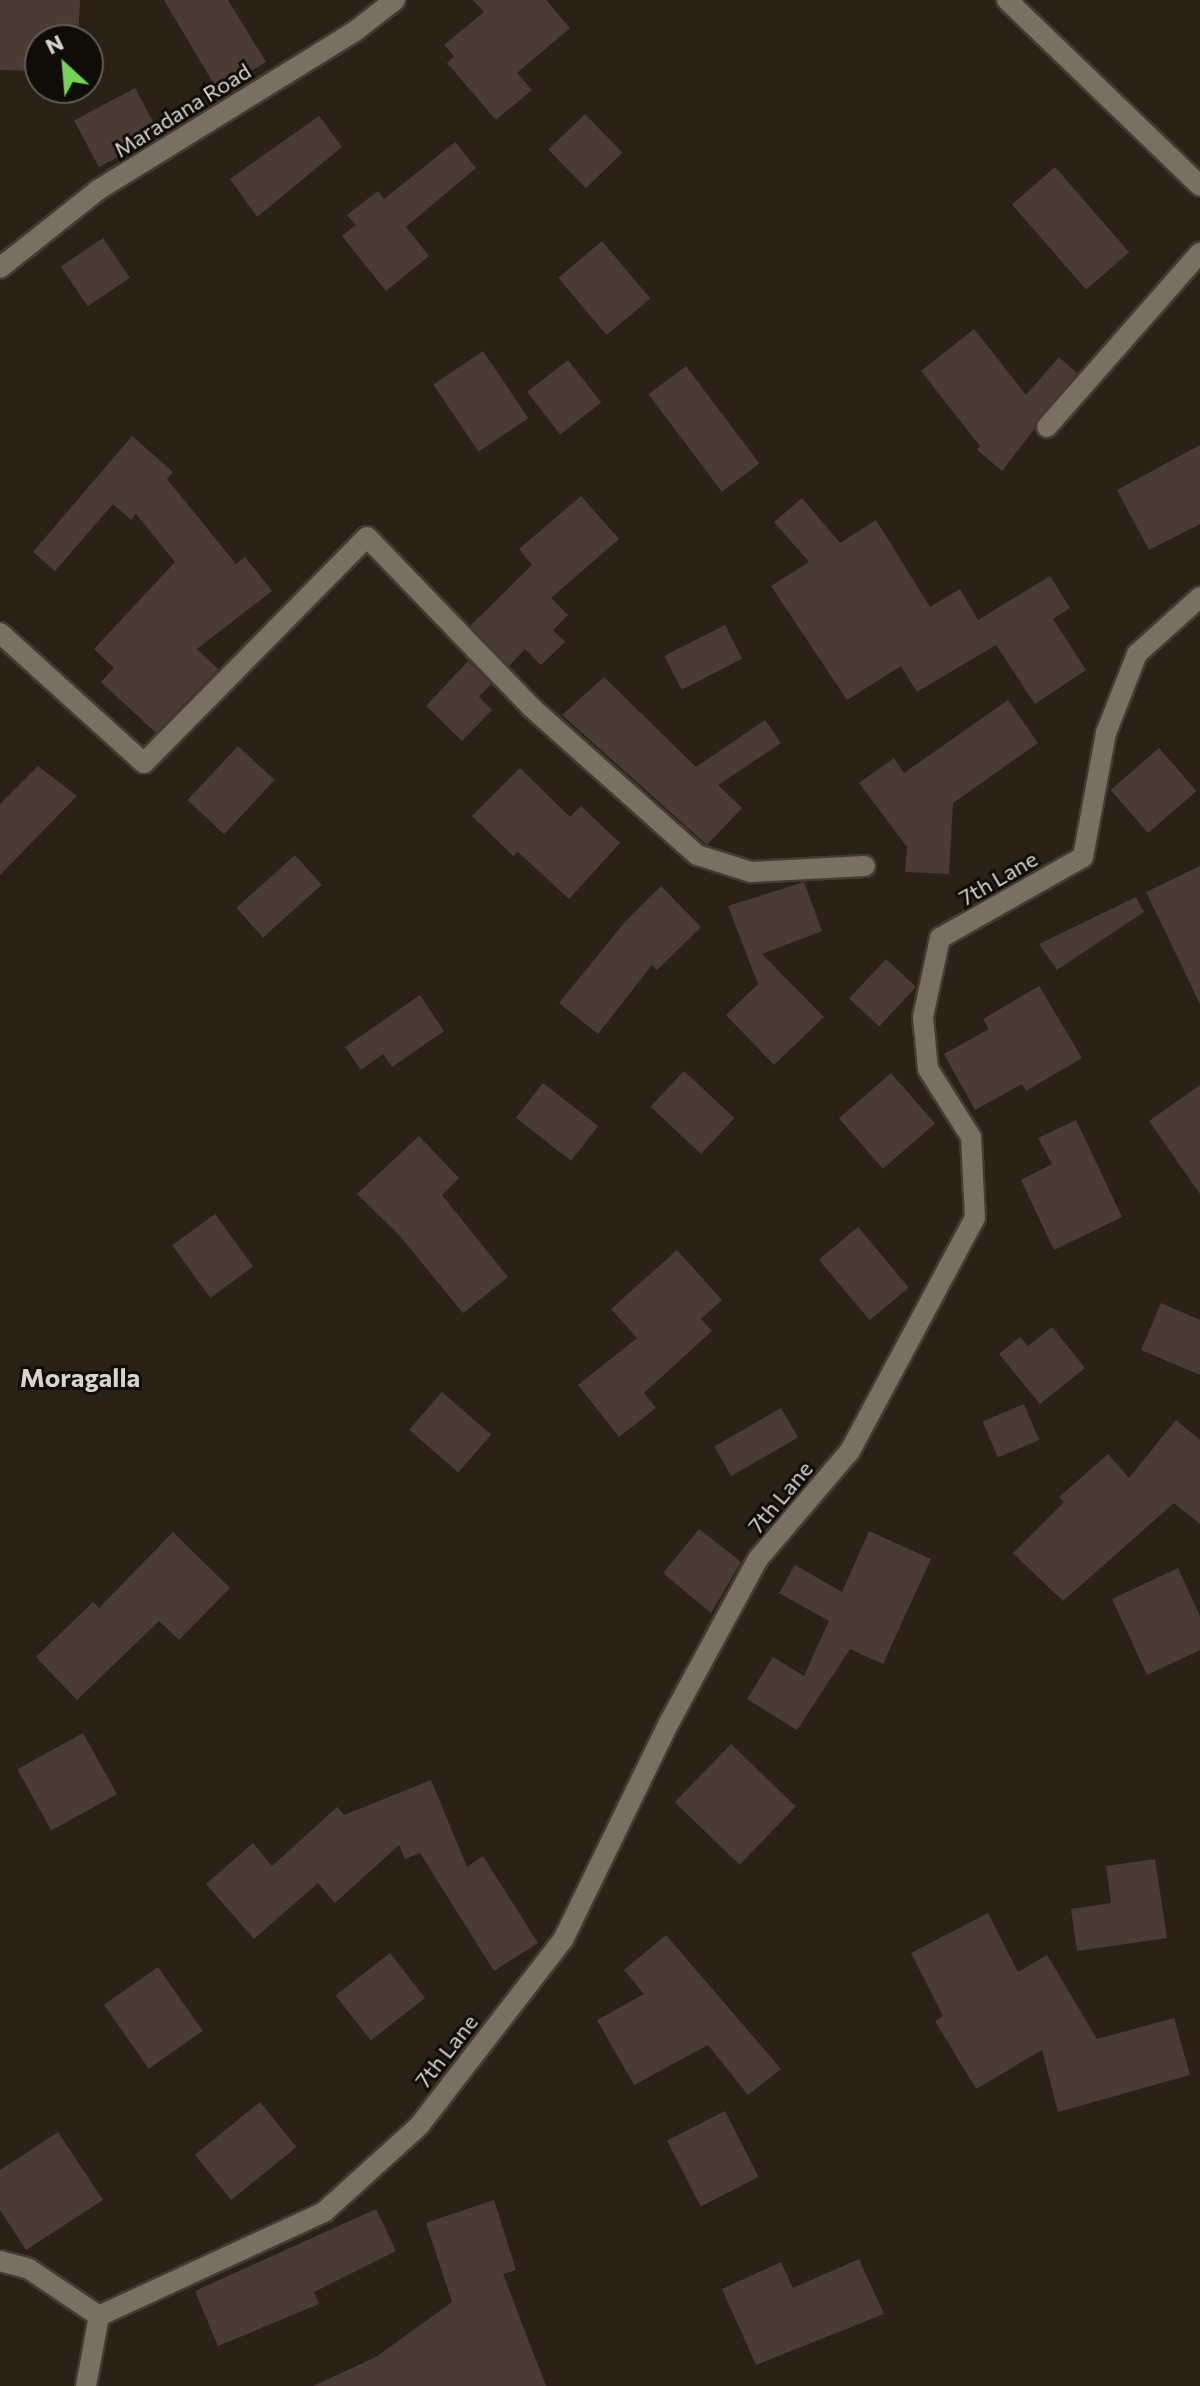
<!DOCTYPE html>
<html>
<head>
<meta charset="utf-8">
<style>
  body { margin:0 }
  #map { position:relative; width:1200px; height:2386px; overflow:hidden; background:#2a2216; font-family:Commissioner,sans-serif }
  div>[style] { position:absolute }
  [style*='--x'] { left:calc(var(--x)*1px); top:calc(var(--y)*1px); width:calc(var(--w)*1px); rotate:calc(var(--a)*1deg) }
  .building>* { inset:0; background:#4a3c34; transform-origin:0 0 }
  .roads { filter:drop-shadow(2px 0 #433b33) drop-shadow(-2px 0 #433b33) drop-shadow(0 2px #433b33) drop-shadow(0 -2px #433b33) }
  .minor>* { height:20px; margin:-10px; padding:0 10px; transform-origin:10px; border-radius:10px; background:#796f62 }
  .tertiary>* { height:20px; margin:-10px; padding:0 10px; transform-origin:10px; border-radius:10px; background:#796f62 }
  span { translate:-50% -50%; white-space:nowrap; text-align:center; line-height:1.15; -webkit-text-stroke:6px #100c07; paint-order:stroke }
  .street-label { font-size:22px; color:#d9d4cc }
  .quarter-label { font-size:26px; color:#d9d4cc; font-weight:700 }
  .north { position:absolute; left:24px; top:24px; width:80px; height:80px; box-sizing:border-box; background:#100c07; border:2px solid #605c56; border-radius:50%; rotate:334deg; font-size:22px; font-weight:700; line-height:32px; text-align:center; color:#d9d4cc }
  .north::after { content:''; display:block; margin:auto; width:28px; height:36px; background:#78d158; clip-path:polygon(50% 0,100% 100%,50% 72%,0 100%) }
</style>
</head>
<body>
<div id="map">
  <div class="building">
    <i style="clip-path:polygon(0 0,80px 0,78px 40px,40px 40px,40px 71px,0 70px)"></i>
    <i style="clip-path:polygon(164px 0,228px 0,266px 62px,218px 91px)"></i>
    <i style="clip-path:polygon(473px 0,546px 0,570px 28px,517px 73px,532px 90px,496px 120px,447px 63px,454px 56px,444px 45px,484px 12px)"></i>
    <i style="left:135px;top:88px;width:53px;height:69px;rotate:62deg"></i>
    <i style="left:585px;top:114px;width:54px;height:51px;rotate:46deg"></i>
    <i style="clip-path:polygon(319px 116px,342px 147px,257px 217px,230px 179px)"></i>
    <i style="clip-path:polygon(455px 142px,476px 168px,406px 227px,429px 256px,386px 291px,342px 236px,356px 225px,347px 215px,378px 191px,384px 199px)"></i>
    <i style="left:1055px;top:167px;width:113px;height:57px;rotate:49deg"></i>
    <i style="left:103px;top:238px;width:48px;height:51px;rotate:56deg"></i>
    <i style="left:602px;top:241px;width:75px;height:57px;rotate:50deg"></i>
    <i style="clip-path:polygon(974px 329px,1026px 395px,1059px 357px,1077px 373px,1002px 471px,977px 450px,980px 446px,921px 371px)"></i>
    <i style="left:483px;top:351px;width:81px;height:60px;rotate:56deg"></i>
    <i style="left:568px;top:360px;width:54px;height:52px;rotate:52deg"></i>
    <i style="left:686px;top:366px;width:122px;height:47px;rotate:53deg"></i>
    <i style="clip-path:polygon(132px 436px,173px 472px,167px 479px,236px 564px,245px 557px,272px 591px,197px 649px,218px 669px,156px 733px,101px 682px,114px 668px,94px 649px,175px 562px,136px 514px,131px 520px,113px 504px,55px 571px,33px 552px)"></i>
    <i style="clip-path:polygon(1200px 445px,1200px 524px,1149px 550px,1117px 490px)"></i>
    <i style="clip-path:polygon(581px 496px,619px 539px,551px 598px,568px 615px,553px 630px,565px 642px,541px 665px,525px 649px,509px 666px,470px 626px,532px 565px,519px 549px)"></i>
    <i style="clip-path:polygon(802px 498px,840px 543px,876px 520px,930px 607px,960px 589px,978px 620px,1050px 576px,1070px 608px,1053px 619px,1086px 670px,1035px 704px,996px 645px,917px 692px,901px 666px,847px 700px,771px 586px,809px 562px,774px 522px)"></i>
    <i style="left:725px;top:625px;width:38px;height:68px;rotate:63deg"></i>
    <i style="clip-path:polygon(468px 661px,491px 684px,479px 697px,492px 710px,462px 741px,426px 706px)"></i>
    <i style="clip-path:polygon(604px 677px,696px 767px,765px 720px,781px 743px,718px 785px,742px 808px,707px 845px,562px 715px)"></i>
    <i style="clip-path:polygon(1008px 700px,1038px 743px,953px 803px,949px 874px,905px 872px,907px 847px,859px 783px,894px 758px,904px 773px)"></i>
    <i style="left:238px;top:746px;width:50px;height:74px;rotate:43deg"></i>
    <i style="left:1159px;top:748px;width:57px;height:64px;rotate:49deg"></i>
    <i style="clip-path:polygon(38px 766px,77px 796px,0 875px,0 804px)"></i>
    <i style="clip-path:polygon(520px 768px,570px 817px,581px 806px,620px 843px,569px 899px,518px 852px,513px 856px,472px 816px)"></i>
    <i style="left:295px;top:855px;width:40px;height:79px;rotate:48deg"></i>
    <i style="clip-path:polygon(1200px 866px,1200px 1004px,1146px 892px)"></i>
    <i style="clip-path:polygon(804px 882px,822px 931px,762px 954px,824px 1017px,774px 1065px,726px 1015px,758px 984px,728px 906px)"></i>
    <i style="clip-path:polygon(661px 886px,701px 927px,657px 970px,652px 965px,598px 1034px,559px 1003px,624px 923px)"></i>
    <i style="clip-path:polygon(1136px 897px,1144px 912px,1057px 970px,1039px 944px)"></i>
    <i style="left:886px;top:959px;width:41px;height:54px;rotate:43deg"></i>
    <i style="clip-path:polygon(1039px 986px,1082px 1058px,1026px 1091px,1022px 1084px,975px 1110px,944px 1054px,989px 1029px,983px 1019px)"></i>
    <i style="clip-path:polygon(420px 995px,444px 1031px,392px 1067px,383px 1054px,361px 1070px,345px 1047px)"></i>
    <i style="left:684px;top:1071px;width:69px;height:49px;rotate:43deg"></i>
    <i style="left:891px;top:1073px;width:67px;height:69px;rotate:49deg"></i>
    <i style="left:543px;top:1083px;width:70px;height:44px;rotate:38deg"></i>
    <i style="clip-path:polygon(1200px 1085px,1200px 1194px,1149px 1121px)"></i>
    <i style="clip-path:polygon(1076px 1120px,1122px 1217px,1054px 1250px,1021px 1180px,1052px 1164px,1038px 1138px)"></i>
    <i style="clip-path:polygon(419px 1136px,459px 1178px,442px 1195px,508px 1277px,463px 1313px,399px 1235px,357px 1194px)"></i>
    <i style="left:215px;top:1214px;width:65px;height:53px;rotate:54deg"></i>
    <i style="left:858px;top:1227px;width:79px;height:51px;rotate:50deg"></i>
    <i style="clip-path:polygon(677px 1250px,722px 1300px,701px 1319px,712px 1331px,644px 1393px,656px 1408px,619px 1437px,578px 1385px,637px 1338px,611px 1309px)"></i>
    <i style="clip-path:polygon(1161px 1303px,1200px 1320px,1200px 1375px,1141px 1350px)"></i>
    <i style="clip-path:polygon(1052px 1327px,1085px 1368px,1040px 1404px,999px 1354px,1020px 1337px,1028px 1346px)"></i>
    <i style="left:442px;top:1392px;width:65px;height:50px;rotate:41deg"></i>
    <i style="left:1024px;top:1404px;width:39px;height:45px;rotate:67deg"></i>
    <i style="left:781px;top:1408px;width:34px;height:77px;rotate:60deg"></i>
    <i style="clip-path:polygon(1176px 1420px,1200px 1440px,1200px 1524px,1174px 1503px,1063px 1601px,1013px 1553px,1064px 1502px,1059px 1497px,1108px 1454px,1129px 1478px)"></i>
    <i style="clip-path:polygon(699px 1529px,741px 1562px,711px 1613px,663px 1573px)"></i>
    <i style="clip-path:polygon(869px 1531px,931px 1559px,883px 1664px,850px 1649px,797px 1730px,747px 1699px,773px 1657px,804px 1676px,829px 1621px,779px 1593px,795px 1565px,842px 1592px)"></i>
    <i style="clip-path:polygon(173px 1532px,230px 1588px,179px 1640px,159px 1621px,77px 1700px,36px 1657px,93px 1602px,99px 1608px)"></i>
    <i style="clip-path:polygon(1178px 1568px,1200px 1616px,1200px 1650px,1147px 1675px,1112px 1599px)"></i>
    <i style="left:83px;top:1733px;width:70px;height:75px;rotate:61deg"></i>
    <i style="left:731px;top:1744px;width:90px;height:81px;rotate:44deg"></i>
    <i style="clip-path:polygon(431px 1780px,467px 1867px,483px 1856px,538px 1943px,494px 1971px,420px 1853px,405px 1859px,399px 1845px,335px 1903px,318px 1883px,254px 1939px,206px 1884px,253px 1843px,272px 1866px,337px 1807px,344px 1815px)"></i>
    <i style="clip-path:polygon(1155px 1859px,1167px 1938px,1077px 1951px,1071px 1909px,1111px 1903px,1106px 1866px)"></i>
    <i style="clip-path:polygon(988px 1913px,1018px 1972px,1047px 1955px,1097px 2039px,1174px 2018px,1190px 2075px,1058px 2112px,1042px 2050px,976px 2089px,935px 2021px,943px 2016px,911px 1953px)"></i>
    <i style="clip-path:polygon(666px 1935px,781px 2069px,748px 2095px,708px 2045px,634px 2085px,597px 2020px,644px 1994px,624px 1970px)"></i>
    <i style="left:390px;top:1953px;width:57px;height:69px;rotate:52deg"></i>
    <i style="left:158px;top:1967px;width:78px;height:66px;rotate:55deg"></i>
    <i style="left:260px;top:2102px;width:58px;height:84px;rotate:51deg"></i>
    <i style="left:725px;top:2111px;width:74px;height:65px;rotate:63deg"></i>
    <i style="clip-path:polygon(58px 2132px,103px 2200px,26px 2250px,0 2210px,0 2170px)"></i>
    <i style="clip-path:polygon(494px 2200px,516px 2270px,503px 2274px,546px 2386px,313px 2386px,376px 2357px,452px 2302px,426px 2223px)"></i>
    <i style="clip-path:polygon(376px 2209px,396px 2251px,314px 2292px,319px 2304px,218px 2346px,195px 2291px)"></i>
    <i style="clip-path:polygon(859px 2259px,884px 2314px,756px 2365px,722px 2289px,781px 2262px,793px 2288px)"></i>
  </div>
  <div class="roads">
    <div class="minor">
      <i style="--x:1047;--y:427;--w:232;--a:-48.7"></i>
      <i style="--x:0;--y:633;--w:194;--a:42.1"></i>
      <i style="--x:144;--y:763;--w:317;--a:-45.4"></i>
      <i style="--x:367;--y:537;--w:236;--a:46"></i>
      <i style="--x:531;--y:707;--w:222;--a:41.7"></i>
      <i style="--x:697;--y:855;--w:57;--a:17.5"></i>
      <i style="--x:751;--y:872;--w:114;--a:-3"></i>
      <i style="--x:0;--y:2261;--w:30;--a:15"></i>
      <i style="--x:29;--y:2269;--w:84;--a:33.9"></i>
      <i style="--x:86;--y:2386;--w:71;--a:-79.5"></i>
      <i style="--x:99;--y:2316;--w:248;--a:-24.8"></i>
      <i style="--x:324;--y:2212;--w:128;--a:-42.2"></i>
      <i style="--x:419;--y:2126;--w:235;--a:-52.3"></i>
      <i style="--x:563;--y:1940;--w:244;--a:-64"></i>
      <i style="--x:670;--y:1721;--w:184;--a:-61.5"></i>
      <i style="--x:758;--y:1559;--w:142;--a:-49.6"></i>
      <i style="--x:850;--y:1451;--w:264;--a:-61.8"></i>
      <i style="--x:975;--y:1218;--w:81;--a:-92.8"></i>
      <i style="--x:971;--y:1137;--w:80;--a:-122.3"></i>
      <i style="--x:928;--y:1069;--w:52;--a:-95.5"></i>
      <i style="--x:923;--y:1017;--w:81;--a:-77.9"></i>
      <i style="--x:940;--y:938;--w:164;--a:-29.5"></i>
      <i style="--x:1083;--y:857;--w:126;--a:-79.5"></i>
      <i style="--x:1106;--y:733;--w:85;--a:-68.6"></i>
      <i style="--x:1137;--y:654;--w:85;--a:-42.1"></i>
    </div>
    <div class="tertiary">
      <i style="--x:1007;--y:0;--w:268;--a:43.9"></i>
      <i style="--x:0;--y:268;--w:125;--a:-38.5"></i>
      <i style="--x:98;--y:190;--w:301;--a:-31.7"></i>
      <i style="--x:354;--y:32;--w:52;--a:-38"></i>
    </div>
  </div>
  <div class="street-label">
    <span style="left:182px;top:110px;rotate:-32deg">Maradana Road</span>
    <span style="left:998px;top:878px;rotate:-30deg">7th Lane</span>
    <span style="left:780px;top:1497px;rotate:-50deg">7th Lane</span>
    <span style="left:446px;top:2051px;rotate:-52deg">7th Lane</span>
  </div>
  <div class="quarter-label">
    <span style="left:80px;top:1377px">Moragalla</span>
  </div>
  <div class="north">N</div>
</div>
</body>
</html>
